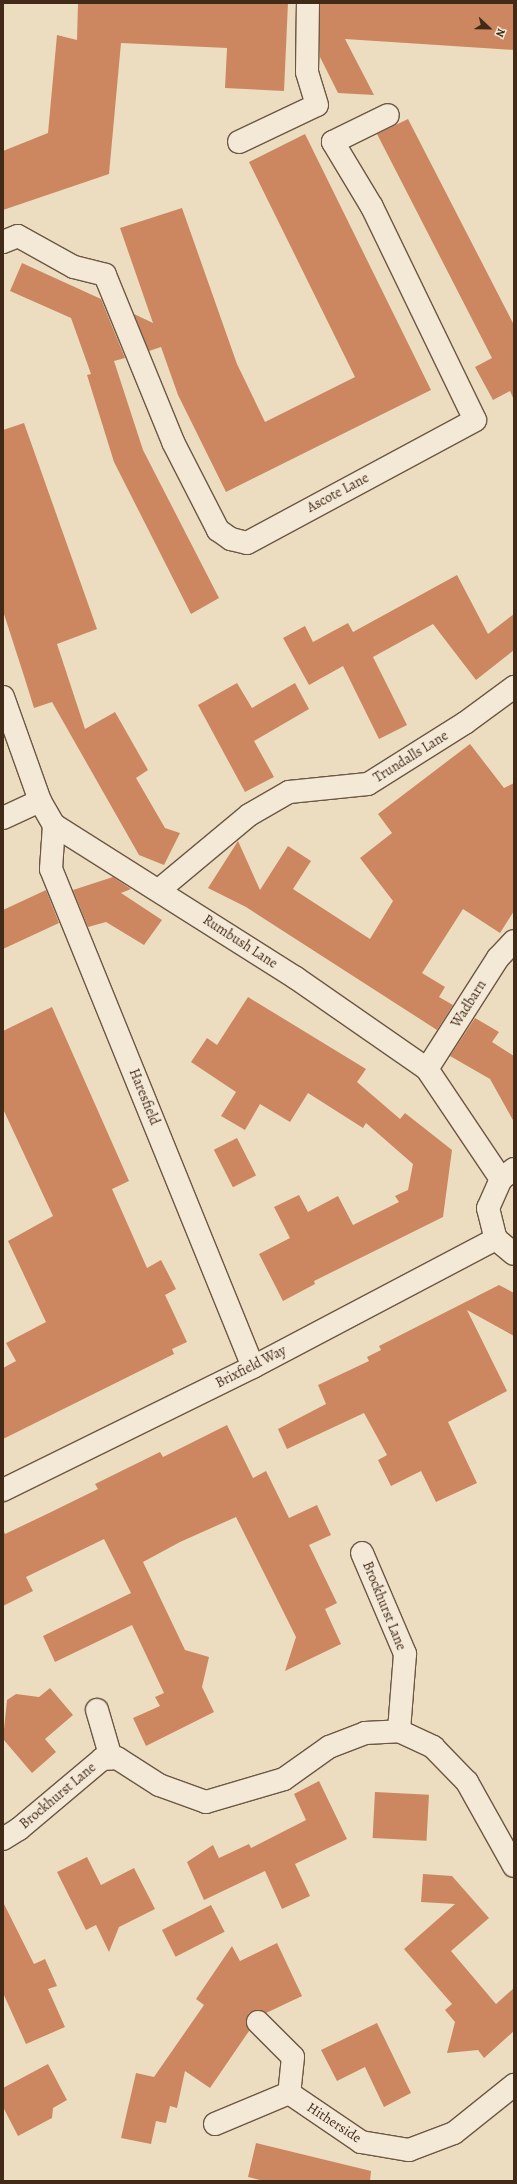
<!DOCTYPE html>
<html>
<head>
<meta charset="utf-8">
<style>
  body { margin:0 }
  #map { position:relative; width:517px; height:2184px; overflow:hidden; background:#ecddc0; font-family:Alegreya,serif }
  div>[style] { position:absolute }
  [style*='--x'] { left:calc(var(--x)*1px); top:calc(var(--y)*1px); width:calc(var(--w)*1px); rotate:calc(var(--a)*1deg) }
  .building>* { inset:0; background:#cc8760; transform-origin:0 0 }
  .roads { filter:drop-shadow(1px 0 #6c5743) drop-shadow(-1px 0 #6c5743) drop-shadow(0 1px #6c5743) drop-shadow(0 -1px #6c5743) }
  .minor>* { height:22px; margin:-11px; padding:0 11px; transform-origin:11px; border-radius:11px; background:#f3e9d6 }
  span { translate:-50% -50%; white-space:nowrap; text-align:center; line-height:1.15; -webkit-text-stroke:3.5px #f3e9d6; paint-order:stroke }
  .street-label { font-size:14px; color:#422a19 }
  .frame { position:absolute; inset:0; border:4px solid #422a19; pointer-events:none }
  .north { position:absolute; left:469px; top:8px; width:40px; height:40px; -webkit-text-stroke:3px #f3e9d6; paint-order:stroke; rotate:112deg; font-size:11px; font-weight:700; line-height:16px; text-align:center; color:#422a19 }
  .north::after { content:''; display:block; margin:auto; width:14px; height:18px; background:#422a19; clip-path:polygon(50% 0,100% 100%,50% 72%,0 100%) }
</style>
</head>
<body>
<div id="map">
  <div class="building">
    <i style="clip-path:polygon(78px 3px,288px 3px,284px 91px,225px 88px,227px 48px,121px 43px,109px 174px,3px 210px,3px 151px,48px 133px,57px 35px,77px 40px)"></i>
    <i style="clip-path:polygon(320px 3px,514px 3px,514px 50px,345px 39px,374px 95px,338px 93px,320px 57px)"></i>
    <i style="clip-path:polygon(408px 119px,514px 325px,514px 400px,510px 391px,493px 400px,475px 367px,492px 358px,377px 134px)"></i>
    <i style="clip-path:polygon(305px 134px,431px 390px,226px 492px,178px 395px,161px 347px,149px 351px,134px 314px,153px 323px,120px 228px,182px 208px,237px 364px,265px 422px,355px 377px,249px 162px)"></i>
    <i style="clip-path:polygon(22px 263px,101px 299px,125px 358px,114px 361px,143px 450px,219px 598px,191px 614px,114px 462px,87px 375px,91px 374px,71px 318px,10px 291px)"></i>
    <i style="clip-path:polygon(24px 423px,97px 629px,57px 644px,85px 729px,115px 712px,148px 770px,136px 778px,165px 828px,180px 833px,164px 865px,139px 855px,52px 702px,34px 708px,24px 676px,3px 611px,3px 430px)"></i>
    <i style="clip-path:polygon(457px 575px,488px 634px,514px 614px,514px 650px,476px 680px,433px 624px,373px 657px,407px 725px,379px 739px,343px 666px,309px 685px,283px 638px,305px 626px,313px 642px,348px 623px,353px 632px)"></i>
    <i style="clip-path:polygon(237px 683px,252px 708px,295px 683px,309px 709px,254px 741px,274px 777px,245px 792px,198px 705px)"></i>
    <i style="clip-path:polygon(470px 744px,504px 788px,514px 783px,514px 911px,500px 933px,463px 909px,422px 973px,445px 987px,439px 997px,453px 1005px,437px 1030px,246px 907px,208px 888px,238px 841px,260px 890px,288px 846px,311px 861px,293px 889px,370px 939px,393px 901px,360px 858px,392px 833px,378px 814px)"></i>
    <i style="clip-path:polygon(113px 877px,131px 889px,121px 893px,162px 920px,144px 945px,106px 922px,88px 927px,73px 890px)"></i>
    <i style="clip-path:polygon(46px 890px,59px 923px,3px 949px,3px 910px)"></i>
    <i style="clip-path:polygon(248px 997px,366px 1069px,357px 1082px,400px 1119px,405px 1113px,452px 1150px,443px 1217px,314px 1281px,315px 1284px,283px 1301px,259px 1254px,290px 1238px,274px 1207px,299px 1195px,308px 1212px,338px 1196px,353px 1225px,399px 1202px,395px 1196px,408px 1190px,413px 1164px,366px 1123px,363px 1128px,308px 1093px,290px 1122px,260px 1104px,245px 1130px,221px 1116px,236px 1092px,191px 1062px,207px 1038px,217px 1045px)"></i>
    <i style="clip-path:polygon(52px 1007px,129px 1181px,112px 1189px,147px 1268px,161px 1260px,176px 1289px,165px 1295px,187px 1342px,172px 1349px,174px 1354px,3px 1439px,3px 1368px,16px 1361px,6px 1343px,46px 1322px,8px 1241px,53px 1216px,3px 1109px,3px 1031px)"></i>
    <i style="clip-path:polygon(475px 1018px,499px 1032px,492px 1042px,514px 1056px,514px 1122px,490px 1079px,450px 1056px)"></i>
    <i style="left:237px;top:1138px;width:42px;height:26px;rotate:63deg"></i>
    <i style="clip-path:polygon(499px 1285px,514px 1293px,514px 1336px,467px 1310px,507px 1391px,448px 1422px,477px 1483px,436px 1502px,421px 1471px,391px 1486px,378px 1460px,387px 1455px,364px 1413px,287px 1449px,278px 1429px,326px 1404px,318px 1385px,369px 1361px,367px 1357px,381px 1350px,379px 1346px)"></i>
    <i style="clip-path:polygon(227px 1425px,253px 1478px,266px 1471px,289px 1518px,317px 1505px,331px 1535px,309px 1545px,337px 1603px,325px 1609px,341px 1644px,285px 1671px,296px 1637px,236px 1517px,180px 1542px,143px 1562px,185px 1650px,209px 1657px,202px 1687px,214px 1712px,146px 1746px,133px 1718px,160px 1706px,155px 1697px,164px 1693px,132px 1625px,55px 1662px,43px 1636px,131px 1593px,104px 1539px,26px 1577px,33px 1591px,3px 1606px,3px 1530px,5px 1534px,47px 1514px,98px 1489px,95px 1484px,160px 1452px,163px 1457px)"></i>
    <i style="clip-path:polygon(50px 1688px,73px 1715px,45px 1739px,56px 1752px,32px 1773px,3px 1739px,7px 1700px,16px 1694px,39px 1697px)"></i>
    <i style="clip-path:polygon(319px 1781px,347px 1839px,295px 1864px,310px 1896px,282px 1909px,265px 1871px,204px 1900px,187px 1862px,213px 1845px,219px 1858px,249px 1844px,251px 1848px,306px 1820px,294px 1794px)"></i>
    <i style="left:375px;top:1792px;width:54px;height:46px;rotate:3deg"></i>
    <i style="clip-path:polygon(87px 1857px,101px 1885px,134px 1868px,155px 1909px,119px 1927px,109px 1952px,96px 1925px,86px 1930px,57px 1872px)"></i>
    <i style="clip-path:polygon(423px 1874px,452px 1876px,489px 1918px,451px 1951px,496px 2004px,514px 1988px,514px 2031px,484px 2058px,478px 2050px,447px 2053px,455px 2022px,445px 2010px,452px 2004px,404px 1949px,455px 1904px,421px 1902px)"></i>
    <i style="clip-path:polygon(3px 1902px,34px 1964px,45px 1959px,57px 1986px,48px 1989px,65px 2027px,26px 2044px,3px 1993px)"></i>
    <i style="left:211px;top:1905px;width:30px;height:55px;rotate:63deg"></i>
    <i style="clip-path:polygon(277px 1943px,302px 1996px,266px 2013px,255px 2010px,249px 2013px,246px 2019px,249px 2031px,210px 2088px,185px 2071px,177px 2108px,170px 2106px,166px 2123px,156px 2121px,151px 2144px,121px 2138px,136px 2073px,154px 2077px,204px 2005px,196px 1999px,232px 1946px,240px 1961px)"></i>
    <i style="clip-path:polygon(377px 2023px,411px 2093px,384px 2107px,365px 2067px,337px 2081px,321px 2050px)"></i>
    <i style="clip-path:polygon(48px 2064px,67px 2100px,53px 2108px,52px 2118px,18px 2136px,3px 2107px,3px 2088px)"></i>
    <i style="clip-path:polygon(256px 2143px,371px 2171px,370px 2181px,264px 2181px,248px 2177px)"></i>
  </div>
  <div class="roads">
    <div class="minor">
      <i style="--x:239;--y:142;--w:86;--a:-25.4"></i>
      <i style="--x:317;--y:105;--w:34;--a:-107"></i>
      <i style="--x:307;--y:72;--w:69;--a:-89.2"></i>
      <i style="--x:3;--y:242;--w:16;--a:-22"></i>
      <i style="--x:18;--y:236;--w:64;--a:29"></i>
      <i style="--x:74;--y:267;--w:32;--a:14"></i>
      <i style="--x:105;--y:275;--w:180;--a:67.8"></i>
      <i style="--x:173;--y:442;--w:99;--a:62.9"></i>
      <i style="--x:218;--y:530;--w:16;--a:35"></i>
      <i style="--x:231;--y:539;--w:16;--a:14"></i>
      <i style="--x:247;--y:543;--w:259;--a:-28.3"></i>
      <i style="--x:475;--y:420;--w:237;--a:-115.8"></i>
      <i style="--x:372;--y:207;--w:76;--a:-121"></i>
      <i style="--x:333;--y:142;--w:61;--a:-26.1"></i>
      <i style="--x:3;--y:697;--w:110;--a:70.4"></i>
      <i style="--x:40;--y:801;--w:28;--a:60"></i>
      <i style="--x:54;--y:825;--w:286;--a:32.3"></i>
      <i style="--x:296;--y:978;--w:160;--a:34.8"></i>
      <i style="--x:427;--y:1069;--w:133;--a:56.1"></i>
      <i style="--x:3;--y:818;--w:41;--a:-24.7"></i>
      <i style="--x:54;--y:825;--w:44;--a:93.9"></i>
      <i style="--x:51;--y:869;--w:537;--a:67.92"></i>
      <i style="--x:159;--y:890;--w:117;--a:-39.8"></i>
      <i style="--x:249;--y:815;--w:46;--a:-29.9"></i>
      <i style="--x:289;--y:792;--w:79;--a:-5.8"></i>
      <i style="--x:368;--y:784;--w:115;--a:-32.2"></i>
      <i style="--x:465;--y:723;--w:61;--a:-36.3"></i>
      <i style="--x:427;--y:1069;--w:132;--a:-57.4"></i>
      <i style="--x:498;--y:958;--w:23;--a:-47"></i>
      <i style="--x:514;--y:1169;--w:16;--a:142"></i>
      <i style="--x:501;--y:1179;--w:32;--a:114"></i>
      <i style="--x:488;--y:1208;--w:32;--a:76"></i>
      <i style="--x:496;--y:1239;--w:23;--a:40"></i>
      <i style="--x:3;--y:1490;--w:279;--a:-26.2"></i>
      <i style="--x:253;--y:1367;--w:275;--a:-27.8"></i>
      <i style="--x:362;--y:1553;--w:110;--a:66.9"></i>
      <i style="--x:405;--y:1654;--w:77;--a:94.5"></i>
      <i style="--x:97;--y:1710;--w:50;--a:73.7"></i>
      <i style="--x:3;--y:1839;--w:19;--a:-32"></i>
      <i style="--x:19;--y:1829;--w:109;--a:-40.1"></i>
      <i style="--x:102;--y:1759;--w:15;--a:-4"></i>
      <i style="--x:117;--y:1758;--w:50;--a:32.7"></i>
      <i style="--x:159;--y:1785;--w:50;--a:19.9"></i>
      <i style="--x:206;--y:1802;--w:81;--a:-16.4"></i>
      <i style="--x:284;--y:1779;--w:55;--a:-35.4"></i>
      <i style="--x:329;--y:1747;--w:39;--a:-21"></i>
      <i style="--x:365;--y:1733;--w:34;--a:-3"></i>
      <i style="--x:399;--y:1731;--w:38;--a:25"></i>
      <i style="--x:433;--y:1747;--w:49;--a:45.8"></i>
      <i style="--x:467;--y:1782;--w:96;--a:60.8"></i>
      <i style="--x:258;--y:2022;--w:49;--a:45"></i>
      <i style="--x:293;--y:2057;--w:36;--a:96"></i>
      <i style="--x:215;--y:2124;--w:80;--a:-22.7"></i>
      <i style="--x:289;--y:2093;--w:87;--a:34.2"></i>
      <i style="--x:361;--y:2142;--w:49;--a:9.5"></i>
      <i style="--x:409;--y:2150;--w:48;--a:-20.7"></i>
      <i style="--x:454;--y:2133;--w:77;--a:-38.7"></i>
    </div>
  </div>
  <div class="street-label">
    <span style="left:338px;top:493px;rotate:-28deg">Ascote Lane</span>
    <span style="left:411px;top:757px;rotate:-32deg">Trundalls Lane</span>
    <span style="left:240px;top:942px;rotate:33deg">Rumbush Lane</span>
    <span style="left:469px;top:1004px;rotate:-58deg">Wadbarn</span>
    <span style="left:144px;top:1097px;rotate:68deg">Haresfield</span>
    <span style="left:251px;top:1367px;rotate:-27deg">Brixfield Way</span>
    <span style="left:384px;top:1606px;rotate:68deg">Brockhurst Lane</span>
    <span style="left:58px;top:1796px;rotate:-40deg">Brockhurst Lane</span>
    <span style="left:334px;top:2123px;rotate:33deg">Hitherside</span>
  </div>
  <div class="frame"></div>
  <div class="north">N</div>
</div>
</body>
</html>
